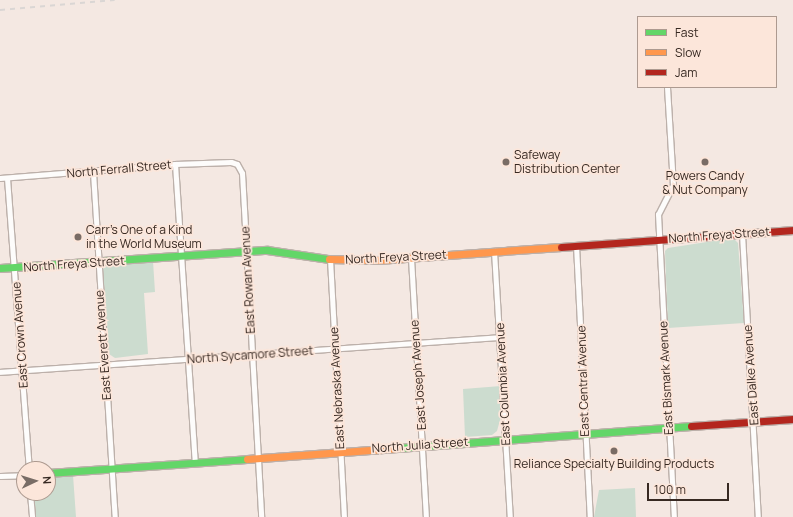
<!DOCTYPE html>
<html>
<head>
<meta charset="utf-8">
<style>
  body { margin:0 }
  #map { position:relative; width:793px; height:517px; overflow:hidden; background:#f4e8e2; font-family:Manrope,sans-serif }
  div>[style] { position:absolute }
  [style*='--x'] { left:calc(var(--x)*1px); top:calc(var(--y)*1px); width:calc(var(--w)*1px); rotate:calc(var(--a)*1deg) }
  .green>* { inset:0; background:#ccdccf }
  .roads { filter:drop-shadow(1px 0 #bcb0aa) drop-shadow(-1px 0 #bcb0aa) drop-shadow(0 1px #bcb0aa) drop-shadow(0 -1px #bcb0aa) }
  .street>* { height:5px; margin:-2.5px; padding:0 2.5px; transform-origin:2.5px; border-radius:2.5px; background:#fdfcfb }
  .fast>* { height:7px; margin:-3.5px; padding:0 3.5px; transform-origin:3.5px; border-radius:3.5px; background:#63d668 }
  .slow>* { height:7px; margin:-3.5px; padding:0 3.5px; transform-origin:3.5px; border-radius:3.5px; background:#ff974d }
  .jam>* { height:7px; margin:-3.5px; padding:0 3.5px; transform-origin:3.5px; border-radius:3.5px; background:#b3261e }
  .rail>* { height:1.5px; margin-top:-0.75px; transform-origin:0; background:repeating-linear-gradient(90deg,#dad6d4 0 5px,transparent 0 10px) }
  .dots>* { width:11px; height:11px; translate:-50% -50%; box-sizing:border-box; border:2px solid #fce6da; border-radius:50% }
  span { translate:-50% -50%; white-space:nowrap; text-align:center; line-height:1.15; -webkit-text-stroke:3.5px #fce6da; paint-order:stroke }
  .poi-label { font-size:12px; color:#372922 }
  .left { translate:0 -50%; text-align:left }
  .street-label { font-size:12px; color:#372922 }
  .legend { position:absolute; left:637px; top:16px; width:140px; height:72px; box-sizing:border-box; background:#fce6da; border:1px solid #ad9a90; margin:0; padding:5px 7px; list-style:none; font-size:12px; color:#372922 }
  .legend li { display:flex; align-items:center; gap:8px; height:20px }
  .legend b { width:20px; border:1px solid #ad9a90 }
  .north { position:absolute; left:16px; top:461px; width:40px; height:40px; box-sizing:border-box; background:#fce6da; border:1px solid #ad9a90; border-radius:50%; rotate:86deg; font-size:11px; font-weight:700; line-height:16px; text-align:center; color:#372922 }
  .north::after { content:''; display:block; margin:auto; width:14px; height:18px; background:#796c65; clip-path:polygon(50% 0,100% 100%,50% 72%,0 100%) }
  .scale { position:absolute; left:647px; top:483px; width:82px; height:18px; box-sizing:border-box; border:2px solid #372922; border-top:0; padding-left:5px; font-size:12px; line-height:14px; white-space:nowrap; color:#372922; -webkit-text-stroke:3px #fce6da; paint-order:stroke }
</style>
</head>
<body>
<div id="map">
  <div class="green">
    <i style="clip-path:polygon(733px 238px,738px 243px,744px 323px,668px 328px,665px 251px,668px 248px)"></i>
    <i style="clip-path:polygon(153px 261px,155px 292px,144px 293px,148px 354px,115px 358px,109px 354px,103px 269px,107px 265px)"></i>
    <i style="clip-path:polygon(501px 386px,500px 420px,497px 431px,492px 435px,465px 437px,463px 389px)"></i>
    <i style="clip-path:polygon(73px 475px,76px 517px,36px 517px,34px 493px,48px 493px,48px 477px)"></i>
    <i style="clip-path:polygon(635px 488px,636px 517px,594px 517px,599px 490px)"></i>
  </div>
  <div class="roads">
    <div class="street">
      <i style="--x:667;--y:87;--w:98;--a:86.5"></i>
      <i style="--x:673;--y:185;--w:33;--a:117"></i>
      <i style="--x:658;--y:214;--w:303;--a:87"></i>
      <i style="--x:175;--y:164;--w:299;--a:86.2"></i>
      <i style="--x:93;--y:172;--w:346;--a:86.4"></i>
      <i style="--x:0;--y:178;--w:176;--a:-4.6"></i>
      <i style="--x:175;--y:164;--w:56;--a:-2"></i>
      <i style="--x:231;--y:162;--w:6;--a:18"></i>
      <i style="--x:237;--y:164;--w:10;--a:61"></i>
      <i style="--x:242;--y:173;--w:345;--a:86.8"></i>
      <i style="--x:7;--y:178;--w:292;--a:85.7"></i>
      <i style="--x:742;--y:234;--w:283;--a:86.8"></i>
      <i style="--x:576;--y:245;--w:272;--a:87.1"></i>
      <i style="--x:494;--y:251;--w:266;--a:86.6"></i>
      <i style="--x:411;--y:258;--w:259;--a:86.7"></i>
      <i style="--x:330;--y:259;--w:258;--a:86.9"></i>
      <i style="--x:0;--y:372;--w:501;--a:-4"></i>
      <i style="--x:0;--y:476;--w:24;--a:-2"></i>
      <i style="--x:30;--y:493;--w:24;--a:85"></i>
    </div>
    <div class="fast">
      <i style="--x:0;--y:268;--w:268;--a:-3.9"></i>
      <i style="--x:267;--y:250;--w:63;--a:8.3"></i>
      <i style="--x:398;--y:448;--w:294;--a:-4.3"></i>
      <i style="--x:48;--y:473;--w:199;--a:-4"></i>
    </div>
    <div class="slow">
      <i style="--x:329;--y:259;--w:49;--a:1.2"></i>
      <i style="--x:378;--y:260;--w:183;--a:-4.1"></i>
      <i style="--x:247;--y:459;--w:151;--a:-4.2"></i>
    </div>
    <div class="jam">
      <i style="--x:561;--y:247;--w:233;--a:-4.2"></i>
      <i style="--x:691;--y:426;--w:102;--a:-3.9"></i>
    </div>
  </div>
  <div class="rail">
    <i style="--x:0;--y:10;--w:115;--a:-5"></i>
  </div>
  <div class="dots">
    <i style="left:506px;top:162px;background:#796c65"></i>
    <i style="left:705px;top:162px;background:#796c65"></i>
    <i style="left:78px;top:237px;background:#796c65"></i>
    <i style="left:614px;top:451px;background:#796c65"></i>
  </div>
  <div class="poi-label">
    <span class="left" style="left:514px;top:162px">Safeway<br>Distribution Center</span>
    <span style="left:705px;top:183px">Powers Candy<br>&amp; Nut Company</span>
    <span class="left" style="left:86px;top:237px">Carr's One of a Kind<br>in the World Museum</span>
    <span style="left:614px;top:464px">Reliance Specialty Building Products</span>
  </div>
  <div class="street-label">
    <span style="left:119px;top:169px;rotate:-5deg">North Ferrall Street</span>
    <span style="left:719px;top:235px;rotate:-4deg">North Freya Street</span>
    <span style="left:396px;top:257px;rotate:-3deg">North Freya Street</span>
    <span style="left:74px;top:264px;rotate:-4deg">North Freya Street</span>
    <span style="left:248px;top:280px;rotate:-93deg">East Rowan Avenue</span>
    <span style="left:20px;top:335px;rotate:-94deg">East Crown Avenue</span>
    <span style="left:103px;top:345px;rotate:-94deg">East Everett Avenue</span>
    <span style="left:250px;top:355px;rotate:-4deg">North Sycamore Street</span>
    <span style="left:418px;top:375px;rotate:-94deg">East Joseph Avenue</span>
    <span style="left:751px;top:375px;rotate:-94deg">East Dalke Avenue</span>
    <span style="left:666px;top:378px;rotate:-93deg">East Bismark Avenue</span>
    <span style="left:583px;top:381px;rotate:-92deg">East Central Avenue</span>
    <span style="left:503px;top:384px;rotate:-93deg">East Columbia Avenue</span>
    <span style="left:337px;top:388px;rotate:-93deg">East Nebraska Avenue</span>
    <span style="left:420px;top:445px;rotate:-4deg">North Julia Street</span>
  </div>
  <ul class="legend">
  <li><b style="height:5px;background:#63d668"></b>Fast</li>
  <li><b style="height:5px;background:#ff974d"></b>Slow</li>
  <li><b style="height:5px;background:#b3261e"></b>Jam</li>
  </ul>
  <div class="north">N</div>
  <div class="scale">100 m</div>
</div>
</body>
</html>
